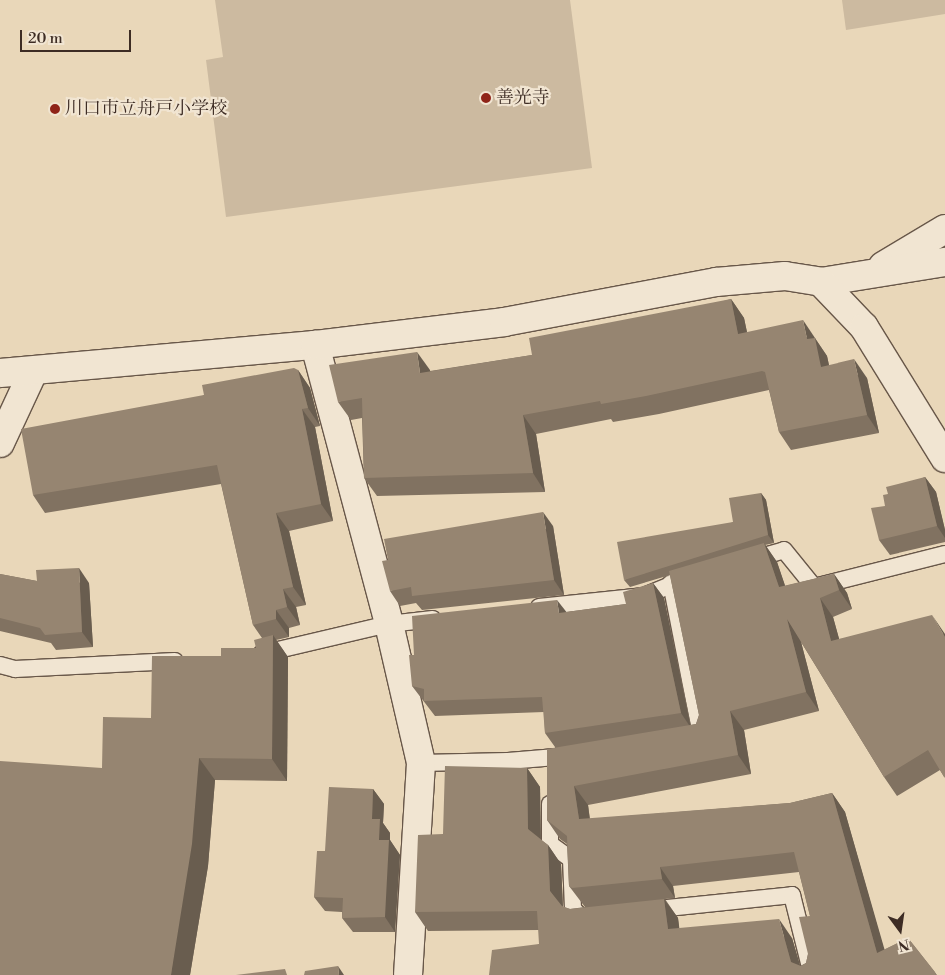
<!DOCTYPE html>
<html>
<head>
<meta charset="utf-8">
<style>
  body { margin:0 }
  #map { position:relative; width:945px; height:975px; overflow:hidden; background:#e9d7b9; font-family:"Libre Bodoni","Noto Serif JP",serif }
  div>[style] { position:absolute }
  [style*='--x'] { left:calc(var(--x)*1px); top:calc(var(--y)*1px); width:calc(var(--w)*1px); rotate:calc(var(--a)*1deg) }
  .green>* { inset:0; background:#ccbaa0 }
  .roads { filter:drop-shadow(1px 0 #685749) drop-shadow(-1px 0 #685749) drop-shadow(0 1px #685749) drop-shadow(0 -1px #685749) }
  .service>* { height:16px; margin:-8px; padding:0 8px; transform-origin:8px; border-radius:8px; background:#f1e5d2 }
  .minor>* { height:28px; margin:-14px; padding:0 14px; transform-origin:14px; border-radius:14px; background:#f1e5d2 }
  .tertiary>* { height:28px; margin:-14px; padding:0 14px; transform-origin:14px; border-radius:14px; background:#f1e5d2 }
  .wall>* { inset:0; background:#817261 }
  .shaded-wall>* { inset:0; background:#695d4f }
  .building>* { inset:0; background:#968571 }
  .dots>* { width:14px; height:14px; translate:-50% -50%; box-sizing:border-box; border:2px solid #f1e5d2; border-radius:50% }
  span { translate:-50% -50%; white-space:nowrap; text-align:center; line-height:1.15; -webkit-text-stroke:4.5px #f1e5d2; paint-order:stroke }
  .poi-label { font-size:18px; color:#3d2c24 }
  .left { translate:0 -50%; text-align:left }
  .north { position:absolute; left:875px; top:905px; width:50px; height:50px; -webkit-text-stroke:4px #f1e5d2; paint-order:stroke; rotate:166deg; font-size:14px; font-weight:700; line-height:20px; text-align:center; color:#3d2c24 }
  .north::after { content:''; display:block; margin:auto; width:18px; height:22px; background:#3d2c24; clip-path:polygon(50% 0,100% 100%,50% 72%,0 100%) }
  .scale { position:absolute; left:20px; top:30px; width:111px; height:22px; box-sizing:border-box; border:2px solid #3d2c24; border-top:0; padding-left:6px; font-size:15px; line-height:18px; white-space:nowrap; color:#3d2c24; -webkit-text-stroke:4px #f1e5d2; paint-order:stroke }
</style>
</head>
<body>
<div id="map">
  <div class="green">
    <i style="clip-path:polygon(215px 0,570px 0,592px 168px,226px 217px,206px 60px,223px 57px)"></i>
    <i style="clip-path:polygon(842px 0,945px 0,945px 14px,846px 30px)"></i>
  </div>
  <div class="roads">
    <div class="service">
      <i style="--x:750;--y:560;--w:35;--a:-16"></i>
      <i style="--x:784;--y:550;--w:48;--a:51"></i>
      <i style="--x:814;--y:587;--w:135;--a:-14.1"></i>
      <i style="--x:671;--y:583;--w:156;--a:78.9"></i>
      <i style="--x:539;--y:607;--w:106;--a:-6"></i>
      <i style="--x:644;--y:596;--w:53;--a:-22.2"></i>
      <i style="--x:261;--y:654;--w:131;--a:-13.2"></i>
      <i style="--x:389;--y:624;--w:44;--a:-6.5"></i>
      <i style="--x:0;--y:665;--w:16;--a:15"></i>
      <i style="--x:15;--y:669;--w:160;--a:-2.9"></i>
      <i style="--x:421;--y:763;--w:87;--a:-1.3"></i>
      <i style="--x:508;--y:761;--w:60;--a:-4.8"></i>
      <i style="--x:550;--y:804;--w:40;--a:90"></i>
      <i style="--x:550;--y:844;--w:26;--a:36"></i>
      <i style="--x:571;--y:859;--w:50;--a:87.7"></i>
      <i style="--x:573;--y:909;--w:13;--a:45"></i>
      <i style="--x:582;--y:918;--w:10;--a:-6"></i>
      <i style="--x:648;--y:910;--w:145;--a:-5.9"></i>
      <i style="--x:792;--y:895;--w:82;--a:76"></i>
    </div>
    <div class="minor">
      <i style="--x:883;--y:266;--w:72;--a:-30.8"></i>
      <i style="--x:821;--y:282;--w:126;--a:-9.2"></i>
      <i style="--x:315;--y:345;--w:289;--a:75.1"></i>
      <i style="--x:389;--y:624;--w:143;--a:77"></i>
      <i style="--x:421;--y:763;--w:212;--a:93.5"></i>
      <i style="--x:0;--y:443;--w:78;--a:-65.1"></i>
    </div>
    <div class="tertiary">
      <i style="--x:0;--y:373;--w:316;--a:-5.1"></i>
      <i style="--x:315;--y:345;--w:190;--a:-6.9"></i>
      <i style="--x:504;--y:322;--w:216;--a:-10.7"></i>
      <i style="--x:716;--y:282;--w:69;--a:-5"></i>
      <i style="--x:785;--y:276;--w:36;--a:9"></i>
      <i style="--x:821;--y:282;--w:62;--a:46.3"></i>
      <i style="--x:864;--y:327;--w:154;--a:58.3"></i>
    </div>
  </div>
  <div class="wall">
    <i style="clip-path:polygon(731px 299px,744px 318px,747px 332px,815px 338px,816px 340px,827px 356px,829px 365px,867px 378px,879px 433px,791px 450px,779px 432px,769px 390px,659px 414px,613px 422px,611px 419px,536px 434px,545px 492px,377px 496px,364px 478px,362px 418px,351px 420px,338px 402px,430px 370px,430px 371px,532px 355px)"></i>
    <i style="clip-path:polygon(298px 370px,310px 388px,320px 426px,315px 427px,333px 521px,289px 531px,306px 605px,296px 607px,300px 625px,289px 628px,289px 637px,276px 640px,288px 657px,287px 781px,215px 780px,208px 866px,190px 975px,0 975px,102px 768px,151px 718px,221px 656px,256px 648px,262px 638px,253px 625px,221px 484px,45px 513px,33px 495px,204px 395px)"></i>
    <i style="clip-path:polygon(925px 477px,936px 492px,945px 530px,945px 542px,890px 555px,879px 540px,885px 506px,888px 494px)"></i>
    <i style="clip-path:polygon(evenodd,761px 493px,766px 500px,774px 543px,765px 545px,777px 562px,785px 586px,834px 574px,847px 593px,852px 609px,833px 617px,839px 639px,945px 634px,945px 778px,940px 770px,897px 796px,884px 777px,801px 642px,819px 711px,744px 730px,751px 774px,588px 805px,590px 819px,790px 803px,832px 793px,845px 812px,884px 950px,908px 938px,937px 975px,489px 975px,539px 944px,539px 930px,428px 931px,415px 912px,443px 834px,527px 768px,540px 787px,541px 840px,548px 845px,561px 864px,563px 907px,570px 909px,585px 907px,569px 886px,567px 844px,560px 839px,547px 820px,555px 747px,545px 733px,544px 712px,435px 716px,412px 686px,414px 655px,566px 612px,626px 604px,653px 583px,664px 598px,691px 725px,696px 724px,699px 715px,670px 575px,630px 587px,624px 580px,733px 522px,761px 493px,799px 872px,810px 916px,808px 954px,806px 963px,800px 966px,792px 938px,679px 928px,678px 918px,665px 899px,675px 898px,673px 886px,799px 872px)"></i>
    <i style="clip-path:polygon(553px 526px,564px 595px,422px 610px,416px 603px,400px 606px,390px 591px)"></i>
    <i style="clip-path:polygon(0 574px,37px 581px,89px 583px,93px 647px,56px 650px,51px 643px,0 631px)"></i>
    <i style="clip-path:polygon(373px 789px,384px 804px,383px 823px,390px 833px,390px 840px,400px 855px,395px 932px,353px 932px,342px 918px,342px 912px,325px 911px,314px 897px,325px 851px)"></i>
  </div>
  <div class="shaded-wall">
    <i style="clip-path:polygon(731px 299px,744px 318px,751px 352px,738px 334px)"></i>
    <i style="clip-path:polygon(803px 320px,827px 356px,833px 385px,821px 367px,807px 339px)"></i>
    <i style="clip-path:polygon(417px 352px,430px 370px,433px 391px,420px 373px)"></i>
    <i style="clip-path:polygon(854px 359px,867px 378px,879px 433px,867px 415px)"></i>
    <i style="clip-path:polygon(298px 370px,310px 388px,320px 426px,308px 408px)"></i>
    <i style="clip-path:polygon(302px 409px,315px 427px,333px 521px,321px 504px)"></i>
    <i style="clip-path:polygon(523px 415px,536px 434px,545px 492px,533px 473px)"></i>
    <i style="clip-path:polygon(925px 477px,936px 492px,945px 530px,945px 538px,937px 526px)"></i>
    <i style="clip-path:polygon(761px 493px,766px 500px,774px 543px,768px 535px)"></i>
    <i style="clip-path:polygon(543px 512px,553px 526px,564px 595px,554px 580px)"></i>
    <i style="clip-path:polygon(276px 513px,289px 531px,306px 605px,293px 587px)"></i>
    <i style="clip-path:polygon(764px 543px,777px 562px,792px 606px,779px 587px)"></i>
    <i style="clip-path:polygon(79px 568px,89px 583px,93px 647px,82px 632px)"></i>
    <i style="clip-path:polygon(834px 574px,847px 593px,852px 609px,839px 590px)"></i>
    <i style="clip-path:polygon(653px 583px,664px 598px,691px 728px,681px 713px)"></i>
    <i style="clip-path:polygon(283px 589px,296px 607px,300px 625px,287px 607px)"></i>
    <i style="clip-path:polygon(820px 598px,833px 617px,845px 660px,831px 641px)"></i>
    <i style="clip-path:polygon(557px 600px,568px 614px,559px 613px)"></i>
    <i style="clip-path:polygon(276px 610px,289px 628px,289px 637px,276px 619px)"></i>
    <i style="clip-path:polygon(932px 615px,945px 634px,945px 637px)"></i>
    <i style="clip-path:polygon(787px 619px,800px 638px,819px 711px,806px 692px)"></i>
    <i style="clip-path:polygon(273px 635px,288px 657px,287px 781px,272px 759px)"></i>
    <i style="clip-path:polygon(730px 711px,744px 730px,751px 774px,738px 755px)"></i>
    <i style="clip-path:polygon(199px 758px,215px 780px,208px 866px,190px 975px,171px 975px)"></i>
    <i style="clip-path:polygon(527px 768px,540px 787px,541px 848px,528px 829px)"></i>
    <i style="clip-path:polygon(574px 786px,588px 805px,592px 839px,579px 819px)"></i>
    <i style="clip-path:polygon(373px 789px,384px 804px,383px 823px,390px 833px,390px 840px,400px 855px,395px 932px,385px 917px,379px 840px,372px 819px)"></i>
    <i style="clip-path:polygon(832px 793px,845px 812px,891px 972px,877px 953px)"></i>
    <i style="clip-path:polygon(548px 845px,561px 864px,563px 910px,550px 891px)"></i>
    <i style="clip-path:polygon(660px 867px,673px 886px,675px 898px,662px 879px)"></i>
    <i style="clip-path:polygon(664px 899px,678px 918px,682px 948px,668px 929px)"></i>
    <i style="clip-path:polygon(779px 919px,792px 938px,803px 975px,791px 962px)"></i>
    <i style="clip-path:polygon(338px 966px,344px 975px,339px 975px)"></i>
  </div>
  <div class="building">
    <i style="clip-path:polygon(731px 299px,738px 334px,803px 320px,807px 339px,815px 338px,821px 367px,854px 359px,867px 415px,779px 432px,765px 372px,762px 371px,646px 396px,601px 404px,600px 401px,523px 415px,533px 473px,364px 478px,362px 398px,338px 402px,329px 365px,417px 352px,420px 373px,532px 355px,529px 338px)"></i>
    <i style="clip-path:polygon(294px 368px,298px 370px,308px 408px,302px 409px,321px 504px,276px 513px,293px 587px,283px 589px,287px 607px,276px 610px,276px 619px,253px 625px,217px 465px,33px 495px,21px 429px,204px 395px,202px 385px)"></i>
    <i style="clip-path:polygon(925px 477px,937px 526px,879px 540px,871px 508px,885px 506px,883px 495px,888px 494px,886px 487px)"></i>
    <i style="clip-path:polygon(761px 493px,768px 535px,624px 580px,617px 542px,733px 522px,729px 498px)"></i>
    <i style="clip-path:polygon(543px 512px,554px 580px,412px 596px,411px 587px,390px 591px,382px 561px,388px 560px,384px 539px)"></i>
    <i style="clip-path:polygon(764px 543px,779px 587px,834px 574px,839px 590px,820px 598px,831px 641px,932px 615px,945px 637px,945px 777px,944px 777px,928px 750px,884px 777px,787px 619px,806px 692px,730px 711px,738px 755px,574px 786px,579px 819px,790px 803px,832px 793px,877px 953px,908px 938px,935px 972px,936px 975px,489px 975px,492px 950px,539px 944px,537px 911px,415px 912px,418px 835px,443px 834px,445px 766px,527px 768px,528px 829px,548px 845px,550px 891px,562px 906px,570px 909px,664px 899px,668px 929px,779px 919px,791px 962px,801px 966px,806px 963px,808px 954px,799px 917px,810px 916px,794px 852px,660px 867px,662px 879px,572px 888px,569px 886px,567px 836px,547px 820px,547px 749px,696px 724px,699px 715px,669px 571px)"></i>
    <i style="clip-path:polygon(79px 568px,82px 632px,45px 635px,40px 628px,0 618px,0 574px,37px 581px,36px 570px)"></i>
    <i style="clip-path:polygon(653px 583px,681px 713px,545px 733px,542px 697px,424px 701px,424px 689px,412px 686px,409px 655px,414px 655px,412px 616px,557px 600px,559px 613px,626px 604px,623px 592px)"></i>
    <i style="clip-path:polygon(273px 635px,272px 759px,199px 758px,192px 844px,171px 975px,0 975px,0 761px,102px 768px,103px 717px,151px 718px,152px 656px,221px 656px,221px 648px,256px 648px,254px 640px)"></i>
    <i style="clip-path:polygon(329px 787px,373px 789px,372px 819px,380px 819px,379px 840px,389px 840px,385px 917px,342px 918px,343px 898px,314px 897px,317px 851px,325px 851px)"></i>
    <i style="clip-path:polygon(338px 966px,339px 975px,304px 975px,305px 971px)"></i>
    <i style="clip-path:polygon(285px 969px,287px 975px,236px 975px)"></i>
  </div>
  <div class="dots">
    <i style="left:486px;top:98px;background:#8f2418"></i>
    <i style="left:55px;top:109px;background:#8f2418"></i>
  </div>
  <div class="poi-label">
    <span class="left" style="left:496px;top:98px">善光寺</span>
    <span class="left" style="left:65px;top:109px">川口市立舟戸小学校</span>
  </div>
  <div class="north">N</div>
  <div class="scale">20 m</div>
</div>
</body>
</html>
